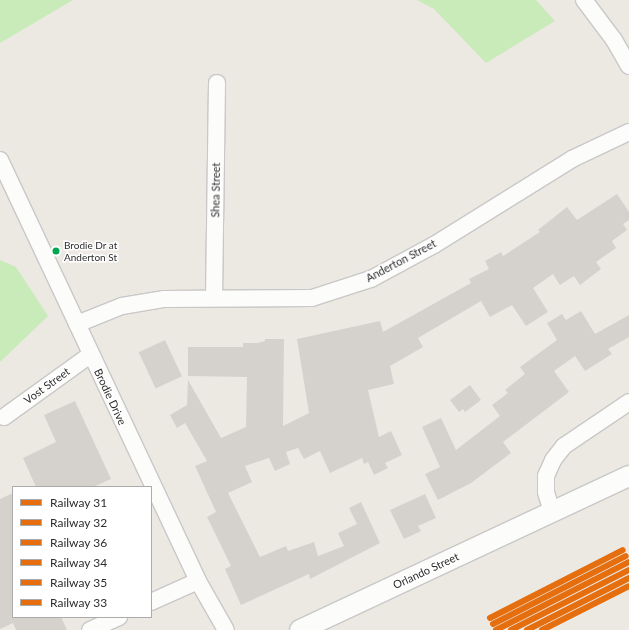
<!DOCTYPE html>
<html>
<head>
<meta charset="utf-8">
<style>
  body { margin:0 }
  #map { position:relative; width:629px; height:630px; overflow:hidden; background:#ece9e3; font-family:Lato,sans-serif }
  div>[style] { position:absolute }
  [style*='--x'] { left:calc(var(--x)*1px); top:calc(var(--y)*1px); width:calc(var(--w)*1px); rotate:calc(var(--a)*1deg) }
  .green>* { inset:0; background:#c9eab9 }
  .building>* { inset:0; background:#d5d2ce; transform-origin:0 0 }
  .roads { filter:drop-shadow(1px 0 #c9c8c8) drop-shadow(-1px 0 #c9c8c8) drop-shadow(0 1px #c9c8c8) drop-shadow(0 -1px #c9c8c8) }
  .minor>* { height:16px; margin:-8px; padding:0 8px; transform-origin:8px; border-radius:8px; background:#fcfcfb }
  .tertiary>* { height:20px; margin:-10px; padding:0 10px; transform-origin:10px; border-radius:10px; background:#fcfcfb }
  .rail-1>* { height:6px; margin:-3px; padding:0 3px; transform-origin:3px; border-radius:3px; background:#e56e0f }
  .rail-2>* { height:6px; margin:-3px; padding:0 3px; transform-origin:3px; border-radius:3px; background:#e56e0f }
  .rail-3>* { height:6px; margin:-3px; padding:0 3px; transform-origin:3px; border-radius:3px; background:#e56e0f }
  .rail-4>* { height:6px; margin:-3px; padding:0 3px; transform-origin:3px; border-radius:3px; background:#e56e0f }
  .rail-5>* { height:6px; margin:-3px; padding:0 3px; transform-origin:3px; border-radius:3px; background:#e56e0f }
  .rail-6>* { height:6px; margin:-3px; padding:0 3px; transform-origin:3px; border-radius:3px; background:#e56e0f }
  .dots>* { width:11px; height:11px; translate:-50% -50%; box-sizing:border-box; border:2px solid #fff; border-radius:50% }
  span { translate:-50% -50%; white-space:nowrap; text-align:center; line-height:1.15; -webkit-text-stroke:3px #fff; paint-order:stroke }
  .bus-label { font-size:10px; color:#2d2d2d }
  .left { translate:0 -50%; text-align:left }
  .street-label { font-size:11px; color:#2d2d2d }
  .legend { position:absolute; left:12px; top:486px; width:140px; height:132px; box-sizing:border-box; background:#fff; border:1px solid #ababab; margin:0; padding:5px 7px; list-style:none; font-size:12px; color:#2d2d2d }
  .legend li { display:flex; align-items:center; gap:8px; height:20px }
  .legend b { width:20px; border:1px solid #ababab }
</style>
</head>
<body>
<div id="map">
  <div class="green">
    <i style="clip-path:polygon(0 0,73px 0,0 43px)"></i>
    <i style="clip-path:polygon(417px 0,536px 0,555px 21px,486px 63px,434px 9px)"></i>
    <i style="clip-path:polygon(0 260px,16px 267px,48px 316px,0 362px)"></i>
  </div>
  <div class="building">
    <i style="clip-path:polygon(617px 194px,629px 212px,629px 220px,623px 224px,627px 230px,612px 241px,616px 248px,596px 262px,601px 269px,580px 285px,574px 276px,560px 285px,553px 274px,533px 288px,548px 312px,526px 326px,512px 305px,490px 317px,481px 301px,418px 338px,423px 347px,390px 366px,394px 384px,368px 390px,379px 437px,391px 431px,402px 455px,385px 463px,388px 468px,374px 475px,368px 462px,364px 464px,362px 458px,330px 473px,320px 451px,304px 459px,298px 448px,286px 452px,290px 464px,275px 471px,269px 458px,245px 466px,252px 482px,228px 493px,260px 557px,286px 546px,288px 551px,314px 542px,318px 556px,344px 546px,338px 533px,357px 524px,349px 508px,361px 502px,380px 543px,310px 579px,309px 574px,241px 605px,225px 569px,231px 566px,207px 517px,216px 512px,195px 466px,207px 461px,185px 423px,177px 428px,170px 415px,187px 405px,188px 380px,221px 438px,246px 427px,247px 377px,188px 376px,188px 347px,243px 347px,243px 343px,258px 343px,265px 341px,265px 339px,284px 339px,283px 426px,309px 413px,297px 339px,380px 321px,383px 332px,471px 283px,469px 279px,489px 269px,485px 261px,501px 252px,503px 256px,540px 232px,538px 230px,567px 207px,577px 220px)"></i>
    <i style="clip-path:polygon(581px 311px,595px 334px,629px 315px,629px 337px,608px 349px,612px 354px,585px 371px,575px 356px,554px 371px,569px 392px,503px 442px,511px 453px,471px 483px,438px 500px,425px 474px,440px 467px,422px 427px,441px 418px,456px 450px,500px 416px,492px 405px,508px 393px,505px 390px,525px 374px,520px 367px,557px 340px,547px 323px,562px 314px,566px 320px)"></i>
    <i style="left:165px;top:340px;width:40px;height:29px;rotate:65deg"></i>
    <i style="clip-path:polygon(470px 385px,481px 400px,465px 412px,463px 409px,459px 412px,450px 400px)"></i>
    <i style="clip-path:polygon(75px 401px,111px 479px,93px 487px,36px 487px,23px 458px,56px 442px,44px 415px)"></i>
    <i style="clip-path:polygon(13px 493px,13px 617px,61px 617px,67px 630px,16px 630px,13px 623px,0 629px,0 499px)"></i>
    <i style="clip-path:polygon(425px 494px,436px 518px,418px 526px,421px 531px,404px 539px,390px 510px)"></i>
  </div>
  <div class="roads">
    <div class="minor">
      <i style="--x:584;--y:0;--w:50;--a:53.1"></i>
      <i style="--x:614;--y:40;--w:30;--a:60"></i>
      <i style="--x:0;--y:160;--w:465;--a:64.8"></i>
      <i style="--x:198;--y:581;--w:56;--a:60.3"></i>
      <i style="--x:214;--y:298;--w:215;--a:-89.2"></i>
      <i style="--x:77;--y:324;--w:48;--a:-21.8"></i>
      <i style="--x:122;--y:306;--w:43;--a:-9.5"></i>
      <i style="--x:164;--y:299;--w:148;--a:-0.4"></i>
      <i style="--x:312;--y:298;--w:62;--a:-17.9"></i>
      <i style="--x:371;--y:279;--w:72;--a:-28.4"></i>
      <i style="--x:434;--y:245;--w:163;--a:-31.9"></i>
      <i style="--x:572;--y:159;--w:63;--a:-25.3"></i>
      <i style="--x:4;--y:417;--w:106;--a:-35.8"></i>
      <i style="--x:552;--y:512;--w:21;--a:-107"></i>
      <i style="--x:546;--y:492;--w:16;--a:-90"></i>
      <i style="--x:546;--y:476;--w:17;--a:-66"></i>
      <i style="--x:553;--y:460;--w:18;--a:-52"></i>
      <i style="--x:564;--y:446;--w:78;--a:-34.1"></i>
      <i style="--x:151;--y:602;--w:51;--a:-24.1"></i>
      <i style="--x:90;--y:630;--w:32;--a:-24"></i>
    </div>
    <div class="tertiary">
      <i style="--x:300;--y:630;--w:363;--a:-25.1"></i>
    </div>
  </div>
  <div class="rail-1">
    <i style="--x:496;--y:630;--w:149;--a:-27.1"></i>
  </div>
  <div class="rail-2">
    <i style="--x:511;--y:630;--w:132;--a:-27"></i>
  </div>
  <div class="rail-3">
    <i style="--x:493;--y:624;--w:149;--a:-27.1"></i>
  </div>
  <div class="rail-4">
    <i style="--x:527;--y:630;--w:114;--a:-27"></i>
  </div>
  <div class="rail-5">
    <i style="--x:490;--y:618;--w:149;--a:-27.1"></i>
  </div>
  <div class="rail-6">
    <i style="--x:542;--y:630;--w:97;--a:-26.8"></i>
  </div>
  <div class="dots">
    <i style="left:56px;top:251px;background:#00a651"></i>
  </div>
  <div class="bus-label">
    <span class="left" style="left:64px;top:251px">Brodie Dr at<br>Anderton St</span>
  </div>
  <div class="street-label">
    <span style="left:216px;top:190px;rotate:-89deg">Shea Street</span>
    <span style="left:401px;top:261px;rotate:-28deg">Anderton Street</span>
    <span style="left:47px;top:386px;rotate:-36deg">Vost Street</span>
    <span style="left:110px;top:397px;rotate:65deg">Brodie Drive</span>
    <span style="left:426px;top:571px;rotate:-25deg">Orlando Street</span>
  </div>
  <ul class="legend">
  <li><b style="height:5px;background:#e56e0f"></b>Railway 31</li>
  <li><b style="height:5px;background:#e56e0f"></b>Railway 32</li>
  <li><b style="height:5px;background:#e56e0f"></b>Railway 36</li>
  <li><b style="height:5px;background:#e56e0f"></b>Railway 34</li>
  <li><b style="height:5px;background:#e56e0f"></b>Railway 35</li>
  <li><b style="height:5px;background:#e56e0f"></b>Railway 33</li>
  </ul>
</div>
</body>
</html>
